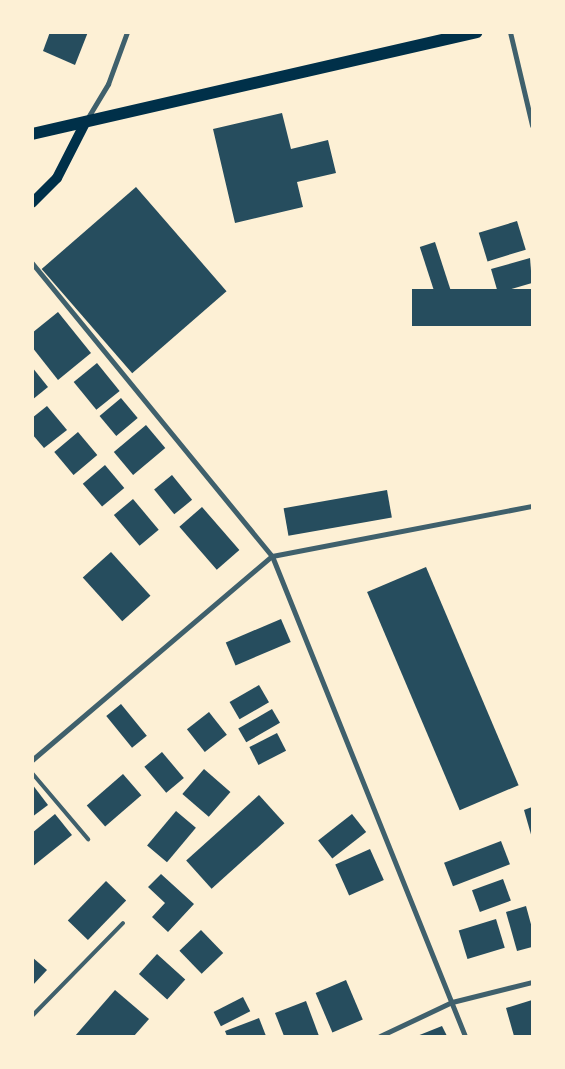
<!DOCTYPE html>
<html>
<head>
<meta charset="utf-8">
<style>
  body { margin:0 }
  #map { position:relative; width:565px; height:1069px; overflow:hidden; background:#fdf0d5; font-family:Raleway,sans-serif }
  div>[style] { position:absolute }
  [style*='--x'] { left:calc(var(--x)*1px); top:calc(var(--y)*1px); width:calc(var(--w)*1px); rotate:calc(var(--a)*1deg) }
  .building>* { inset:0; background:#264d5e; transform-origin:0 0 }
  .service>* { height:4px; margin:-2px; padding:0 2px; transform-origin:2px; border-radius:2px; background:#3f606c }
  .minor>* { height:5px; margin:-2.5px; padding:0 2.5px; transform-origin:2.5px; border-radius:2.5px; background:#3f606c }
  .secondary>* { height:10px; margin:-5px; padding:0 5px; transform-origin:5px; border-radius:5px; background:#003049 }
  .primary>* { height:12px; margin:-6px; padding:0 6px; transform-origin:6px; border-radius:6px; background:#003049 }
  span { translate:-50% -50%; white-space:nowrap; text-align:center; line-height:1.15; -webkit-text-stroke:5px #fdf0d5; paint-order:stroke }
  .frame { position:absolute; inset:0; border:34px solid #fdf0d5; pointer-events:none }
</style>
</head>
<body>
<div id="map">
  <div class="building">
    <i style="clip-path:polygon(50px 32px,88px 32px,75px 65px,43px 51px)"></i>
    <i style="clip-path:polygon(282px 113px,291px 149px,328px 140px,336px 173px,297px 182px,303px 207px,235px 223px,213px 129px)"></i>
    <i style="left:136px;top:187px;width:138px;height:125px;rotate:49deg"></i>
    <i style="left:517px;top:221px;width:30px;height:40px;rotate:73deg"></i>
    <i style="left:435px;top:242px;width:62px;height:16px;rotate:72deg"></i>
    <i style="clip-path:polygon(530px 258px,532px 283px,498px 293px,491px 269px)"></i>
    <i style="left:532px;top:289px;width:37px;height:120px;rotate:90deg"></i>
    <i style="clip-path:polygon(58px 312px,91px 353px,58px 380px,32px 347px,32px 333px)"></i>
    <i style="left:97px;top:363px;width:36px;height:30px;rotate:51deg"></i>
    <i style="clip-path:polygon(32px 367px,48px 387px,32px 400px)"></i>
    <i style="left:121px;top:398px;width:26px;height:28px;rotate:50deg"></i>
    <i style="clip-path:polygon(47px 406px,67px 430px,44px 448px,32px 434px,32px 418px)"></i>
    <i style="left:146px;top:425px;width:30px;height:42px;rotate:50deg"></i>
    <i style="left:78px;top:432px;width:30px;height:31px;rotate:50deg"></i>
    <i style="left:105px;top:465px;width:30px;height:29px;rotate:50deg"></i>
    <i style="left:172px;top:475px;width:32px;height:23px;rotate:51deg"></i>
    <i style="left:387px;top:490px;width:28px;height:105px;rotate:80deg"></i>
    <i style="left:133px;top:499px;width:40px;height:25px;rotate:50deg"></i>
    <i style="left:202px;top:507px;width:57px;height:30px;rotate:49deg"></i>
    <i style="left:111px;top:552px;width:59px;height:38px;rotate:48deg"></i>
    <i style="left:426px;top:567px;width:237px;height:64px;rotate:67deg"></i>
    <i style="left:281px;top:619px;width:25px;height:60px;rotate:67deg"></i>
    <i style="left:259px;top:685px;width:20px;height:34px;rotate:60deg"></i>
    <i style="left:121px;top:704px;width:41px;height:19px;rotate:51deg"></i>
    <i style="left:272px;top:709px;width:16px;height:39px;rotate:60deg"></i>
    <i style="left:209px;top:712px;width:29px;height:28px;rotate:52deg"></i>
    <i style="left:277px;top:733px;width:20px;height:31px;rotate:63deg"></i>
    <i style="left:162px;top:752px;width:34px;height:23px;rotate:50deg"></i>
    <i style="left:204px;top:769px;width:35px;height:33px;rotate:41deg"></i>
    <i style="left:123px;top:774px;width:28px;height:48px;rotate:49deg"></i>
    <i style="clip-path:polygon(32px 784px,48px 805px,32px 817px)"></i>
    <i style="left:259px;top:795px;width:38px;height:98px;rotate:48deg"></i>
    <i style="clip-path:polygon(532px 807px,532px 838px,524px 810px)"></i>
    <i style="left:176px;top:811px;width:26px;height:45px;rotate:40deg"></i>
    <i style="clip-path:polygon(55px 814px,72px 835px,32px 867px,32px 833px)"></i>
    <i style="left:352px;top:814px;width:23px;height:43px;rotate:52deg"></i>
    <i style="left:501px;top:841px;width:25px;height:61px;rotate:69deg"></i>
    <i style="left:370px;top:849px;width:34px;height:38px;rotate:66deg"></i>
    <i style="clip-path:polygon(161px 874px,194px 904px,168px 932px,152px 917px,165px 903px,148px 887px)"></i>
    <i style="left:503px;top:879px;width:23px;height:33px;rotate:70deg"></i>
    <i style="left:106px;top:881px;width:28px;height:55px;rotate:44deg"></i>
    <i style="clip-path:polygon(526px 906px,532px 928px,532px 947px,517px 951px,506px 912px)"></i>
    <i style="left:496px;top:919px;width:30px;height:39px;rotate:73deg"></i>
    <i style="left:201px;top:930px;width:32px;height:30px;rotate:46deg"></i>
    <i style="left:157px;top:954px;width:38px;height:27px;rotate:42deg"></i>
    <i style="clip-path:polygon(32px 957px,47px 970px,32px 986px)"></i>
    <i style="left:346px;top:980px;width:43px;height:33px;rotate:67deg"></i>
    <i style="clip-path:polygon(115px 990px,149px 1019px,134px 1036px,75px 1036px)"></i>
    <i style="left:243px;top:997px;width:16px;height:33px;rotate:63deg"></i>
    <i style="clip-path:polygon(532px 1000px,532px 1036px,514px 1036px,506px 1008px)"></i>
    <i style="clip-path:polygon(306px 1001px,319px 1036px,284px 1036px,275px 1013px)"></i>
    <i style="clip-path:polygon(259px 1018px,266px 1036px,227px 1036px,225px 1031px)"></i>
    <i style="clip-path:polygon(442px 1026px,447px 1036px,417px 1036px)"></i>
  </div>
  <div class="service">
    <i style="--x:32;--y:773;--w:87;--a:49.7"></i>
    <i style="--x:32;--y:1016;--w:130;--a:-45.6"></i>
  </div>
  <div class="minor">
    <i style="--x:510;--y:32;--w:96;--a:76.7"></i>
    <i style="--x:87;--y:119;--w:41;--a:-59"></i>
    <i style="--x:108;--y:84;--w:55;--a:-69.9"></i>
    <i style="--x:32;--y:263;--w:379;--a:50.7"></i>
    <i style="--x:272;--y:556;--w:517;--a:68.1"></i>
    <i style="--x:32;--y:760;--w:315;--a:-40.4"></i>
    <i style="--x:272;--y:556;--w:265;--a:-10.9"></i>
    <i style="--x:380;--y:1036;--w:80;--a:-25.3"></i>
    <i style="--x:452;--y:1002;--w:82;--a:-14"></i>
  </div>
  <div class="secondary">
    <i style="--x:32;--y:203;--w:35;--a:-45"></i>
    <i style="--x:57;--y:178;--w:64;--a:-63"></i>
  </div>
  <div class="primary">
    <i style="--x:32;--y:134;--w:456;--a:-12.9"></i>
  </div>
  <div class="frame"></div>
</div>
</body>
</html>
